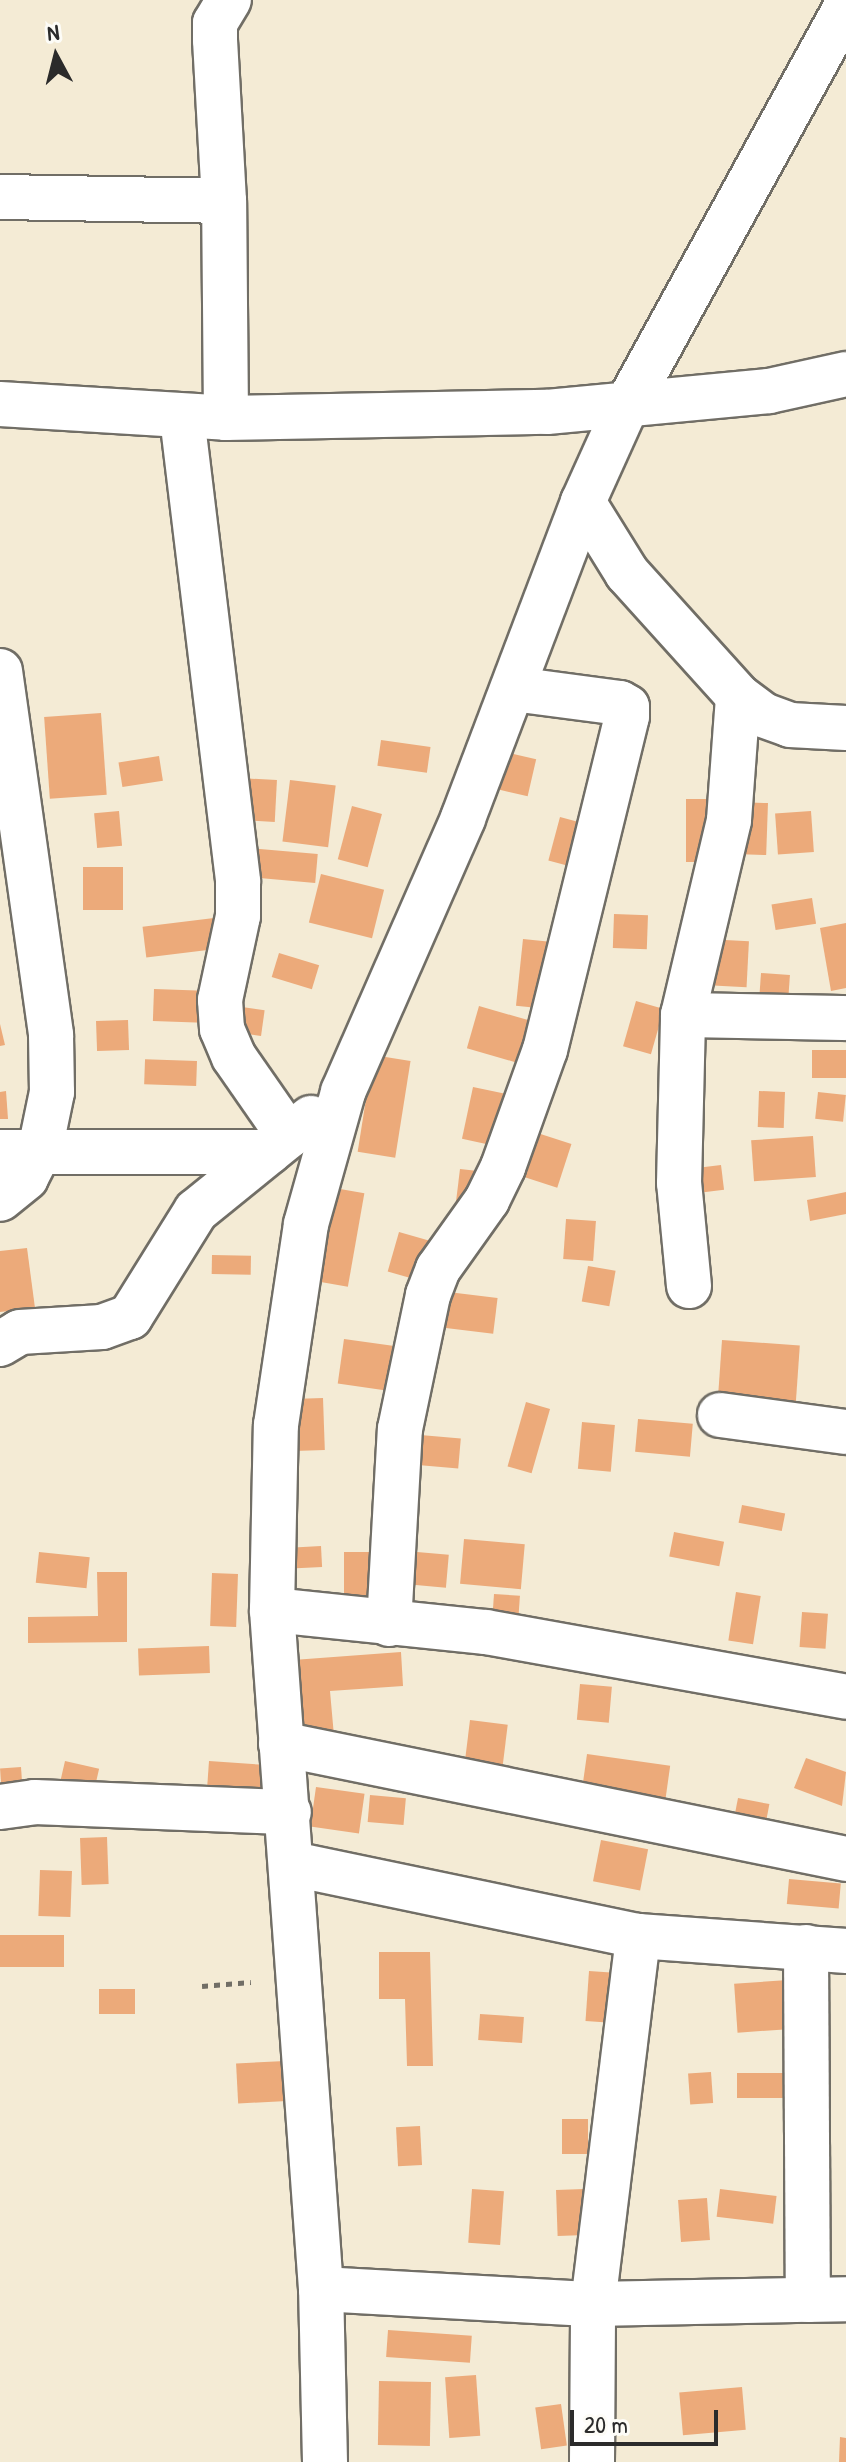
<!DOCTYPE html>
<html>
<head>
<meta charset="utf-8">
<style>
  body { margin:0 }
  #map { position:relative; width:846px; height:2462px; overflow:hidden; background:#f4ebd5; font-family:"Patrick Hand",sans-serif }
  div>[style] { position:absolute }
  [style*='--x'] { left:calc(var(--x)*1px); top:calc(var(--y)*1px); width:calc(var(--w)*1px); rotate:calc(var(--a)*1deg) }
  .building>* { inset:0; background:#ecaa7a; transform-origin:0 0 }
  .path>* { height:5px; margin-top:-2.5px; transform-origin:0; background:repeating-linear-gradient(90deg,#716e66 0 6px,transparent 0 12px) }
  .roads { filter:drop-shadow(2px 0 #716e66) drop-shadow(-2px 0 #716e66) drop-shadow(0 2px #716e66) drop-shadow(0 -2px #716e66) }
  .street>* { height:44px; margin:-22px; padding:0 22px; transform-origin:22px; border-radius:22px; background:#fff }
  span { translate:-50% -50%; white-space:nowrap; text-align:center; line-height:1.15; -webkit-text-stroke:6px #fdfcf7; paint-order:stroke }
  .north { position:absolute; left:16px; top:16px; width:80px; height:80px; -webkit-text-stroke:6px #fdfcf7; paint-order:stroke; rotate:353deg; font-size:22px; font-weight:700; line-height:32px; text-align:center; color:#2b2b2b }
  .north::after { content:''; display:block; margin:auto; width:28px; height:36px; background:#2b2b2b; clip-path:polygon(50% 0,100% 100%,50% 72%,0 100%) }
  .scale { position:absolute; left:570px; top:2410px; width:148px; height:36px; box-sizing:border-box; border:4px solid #2b2b2b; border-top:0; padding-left:10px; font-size:24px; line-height:28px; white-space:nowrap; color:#2b2b2b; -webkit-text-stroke:6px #fdfcf7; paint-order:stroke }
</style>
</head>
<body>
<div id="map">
  <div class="building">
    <i style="left:101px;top:713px;width:82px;height:57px;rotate:86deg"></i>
    <i style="left:381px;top:740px;width:50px;height:26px;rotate:8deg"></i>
    <i style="left:505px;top:752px;width:32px;height:38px;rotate:13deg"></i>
    <i style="left:159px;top:756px;width:25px;height:41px;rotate:81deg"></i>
    <i style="left:239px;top:778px;width:38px;height:42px;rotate:3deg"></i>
    <i style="left:290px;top:780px;width:46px;height:62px;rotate:7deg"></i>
    <i style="left:686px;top:799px;width:31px;height:63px"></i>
    <i style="left:736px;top:802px;width:32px;height:52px;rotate:2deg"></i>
    <i style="left:352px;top:806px;width:31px;height:55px;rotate:15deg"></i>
    <i style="left:119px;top:811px;width:35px;height:25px;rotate:85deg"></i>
    <i style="left:811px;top:811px;width:41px;height:36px;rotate:86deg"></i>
    <i style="left:560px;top:817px;width:28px;height:45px;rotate:15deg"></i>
    <i style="left:249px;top:848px;width:69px;height:29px;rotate:5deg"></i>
    <i style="left:83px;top:867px;width:40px;height:43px"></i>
    <i style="left:321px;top:874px;width:65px;height:50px;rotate:14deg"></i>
    <i style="left:812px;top:898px;width:26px;height:41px;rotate:81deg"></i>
    <i style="left:614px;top:914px;width:34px;height:34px;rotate:2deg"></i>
    <i style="left:214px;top:918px;width:31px;height:72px;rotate:83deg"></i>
    <i style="clip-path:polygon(846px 923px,846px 988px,831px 991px,820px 928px)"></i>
    <i style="left:523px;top:939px;width:27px;height:67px;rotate:6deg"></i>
    <i style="left:706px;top:939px;width:43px;height:46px;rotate:3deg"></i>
    <i style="left:279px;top:953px;width:42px;height:25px;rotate:17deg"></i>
    <i style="left:761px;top:973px;width:29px;height:50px;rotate:4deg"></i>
    <i style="left:154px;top:989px;width:50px;height:32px;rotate:2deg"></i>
    <i style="left:636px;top:1001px;width:29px;height:47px;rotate:16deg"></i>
    <i style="left:228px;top:1005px;width:37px;height:26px;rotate:8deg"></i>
    <i style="left:479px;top:1006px;width:52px;height:44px;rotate:16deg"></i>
    <i style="left:128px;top:1020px;width:30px;height:32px;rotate:88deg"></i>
    <i style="clip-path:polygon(0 1024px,5px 1045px,0 1046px)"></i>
    <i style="left:812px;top:1050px;width:34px;height:28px"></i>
    <i style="left:373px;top:1055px;width:38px;height:98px;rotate:9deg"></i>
    <i style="left:197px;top:1061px;width:25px;height:52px;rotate:92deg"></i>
    <i style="left:473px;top:1087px;width:40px;height:53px;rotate:12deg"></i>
    <i style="clip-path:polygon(6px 1091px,8px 1119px,0 1119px,0 1092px)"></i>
    <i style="left:759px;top:1091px;width:26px;height:36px;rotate:2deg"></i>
    <i style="left:818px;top:1092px;width:28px;height:27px;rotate:6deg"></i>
    <i style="left:522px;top:1128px;width:52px;height:46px;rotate:18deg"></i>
    <i style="left:813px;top:1136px;width:41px;height:62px;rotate:86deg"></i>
    <i style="left:721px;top:1165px;width:25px;height:37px;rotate:83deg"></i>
    <i style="clip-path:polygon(460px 1169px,487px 1172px,454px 1218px)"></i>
    <i style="left:323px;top:1186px;width:42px;height:95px;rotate:10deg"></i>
    <i style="clip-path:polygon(846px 1192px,846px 1214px,810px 1221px,807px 1200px)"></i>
    <i style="left:566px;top:1219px;width:30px;height:40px;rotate:4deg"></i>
    <i style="left:399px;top:1232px;width:41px;height:41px;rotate:16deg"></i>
    <i style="clip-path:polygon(27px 1248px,35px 1308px,0 1312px,0 1251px)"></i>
    <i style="left:212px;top:1255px;width:39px;height:19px;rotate:1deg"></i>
    <i style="left:588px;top:1266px;width:28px;height:36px;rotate:10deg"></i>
    <i style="left:440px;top:1291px;width:58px;height:36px;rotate:7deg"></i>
    <i style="left:344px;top:1339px;width:49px;height:45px;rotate:8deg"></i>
    <i style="left:722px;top:1340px;width:78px;height:73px;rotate:4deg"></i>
    <i style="left:323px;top:1398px;width:52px;height:31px;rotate:88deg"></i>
    <i style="left:526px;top:1402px;width:25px;height:67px;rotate:16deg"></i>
    <i style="left:638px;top:1419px;width:55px;height:33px;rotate:5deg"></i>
    <i style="left:582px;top:1422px;width:33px;height:47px;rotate:5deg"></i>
    <i style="left:409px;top:1434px;width:52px;height:30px;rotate:5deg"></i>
    <i style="left:742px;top:1505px;width:44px;height:18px;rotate:11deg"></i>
    <i style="left:674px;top:1532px;width:51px;height:25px;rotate:11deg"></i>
    <i style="left:464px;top:1539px;width:61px;height:45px;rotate:5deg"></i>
    <i style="left:321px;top:1546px;width:21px;height:36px;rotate:87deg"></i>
    <i style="left:394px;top:1550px;width:55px;height:33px;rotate:5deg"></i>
    <i style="left:39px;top:1552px;width:51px;height:31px;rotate:6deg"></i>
    <i style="left:374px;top:1552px;width:66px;height:30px;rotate:90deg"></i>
    <i style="clip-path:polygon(97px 1572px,127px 1572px,127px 1642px,28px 1643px,28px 1617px,98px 1616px)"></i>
    <i style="left:212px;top:1573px;width:26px;height:53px;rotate:2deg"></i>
    <i style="left:736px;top:1592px;width:25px;height:49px;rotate:9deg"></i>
    <i style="left:494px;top:1594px;width:26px;height:42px;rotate:4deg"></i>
    <i style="left:802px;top:1612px;width:26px;height:35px;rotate:4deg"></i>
    <i style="left:209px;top:1646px;width:27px;height:71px;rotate:88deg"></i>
    <i style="clip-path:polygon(401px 1652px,403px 1686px,330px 1691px,334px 1736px,300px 1739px,293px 1660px)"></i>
    <i style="left:580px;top:1684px;width:32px;height:36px;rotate:5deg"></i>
    <i style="left:470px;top:1720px;width:38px;height:55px;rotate:7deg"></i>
    <i style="left:587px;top:1754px;width:84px;height:61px;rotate:8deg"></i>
    <i style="clip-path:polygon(806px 1758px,846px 1772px,842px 1806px,794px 1788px)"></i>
    <i style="left:65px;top:1761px;width:35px;height:41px;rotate:13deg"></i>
    <i style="left:209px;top:1761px;width:55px;height:67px;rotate:4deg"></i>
    <i style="left:21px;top:1767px;width:30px;height:21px;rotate:86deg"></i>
    <i style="left:316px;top:1787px;width:49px;height:40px;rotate:8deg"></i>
    <i style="left:370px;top:1795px;width:36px;height:27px;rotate:5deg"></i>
    <i style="left:738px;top:1798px;width:32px;height:47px;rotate:11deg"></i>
    <i style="left:107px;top:1837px;width:47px;height:27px;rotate:88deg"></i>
    <i style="left:601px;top:1840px;width:48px;height:42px;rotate:11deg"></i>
    <i style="left:40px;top:1870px;width:32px;height:46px;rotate:2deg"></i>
    <i style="left:789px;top:1879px;width:52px;height:25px;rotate:5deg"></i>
    <i style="left:0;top:1935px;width:64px;height:32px"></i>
    <i style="clip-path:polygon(379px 1952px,430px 1952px,433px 2066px,407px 2066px,405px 1999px,379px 1999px)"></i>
    <i style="left:589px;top:1971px;width:29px;height:50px;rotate:4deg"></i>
    <i style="left:788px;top:1980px;width:49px;height:54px;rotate:86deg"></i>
    <i style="left:99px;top:1989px;width:36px;height:25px"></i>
    <i style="left:480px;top:2014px;width:44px;height:26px;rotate:4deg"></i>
    <i style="left:285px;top:2061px;width:40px;height:49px;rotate:87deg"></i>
    <i style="left:711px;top:2072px;width:31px;height:23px;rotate:86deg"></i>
    <i style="left:786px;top:2073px;width:25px;height:49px;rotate:90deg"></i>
    <i style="left:562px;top:2119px;width:26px;height:35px"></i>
    <i style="left:420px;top:2126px;width:39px;height:24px;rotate:87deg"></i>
    <i style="left:472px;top:2189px;width:32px;height:54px;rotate:4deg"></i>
    <i style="left:584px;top:2189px;width:46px;height:28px;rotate:88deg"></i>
    <i style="left:720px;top:2189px;width:57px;height:28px;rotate:7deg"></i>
    <i style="left:707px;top:2198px;width:42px;height:29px;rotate:86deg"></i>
    <i style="left:388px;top:2330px;width:84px;height:27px;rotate:4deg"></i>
    <i style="left:476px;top:2375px;width:61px;height:31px;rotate:86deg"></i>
    <i style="left:379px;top:2381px;width:52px;height:64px;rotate:1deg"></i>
    <i style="left:742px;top:2387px;width:43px;height:63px;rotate:85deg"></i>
    <i style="left:561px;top:2404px;width:42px;height:26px;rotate:82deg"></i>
    <i style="clip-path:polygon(840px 2437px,846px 2438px,846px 2462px,839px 2462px)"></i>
  </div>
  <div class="path">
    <i style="--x:202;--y:1986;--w:49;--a:-4.7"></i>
  </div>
  <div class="roads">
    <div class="street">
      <i style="--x:0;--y:197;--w:224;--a:1"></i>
      <i style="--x:0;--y:404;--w:226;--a:3.5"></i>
      <i style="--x:226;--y:418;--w:321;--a:-1.1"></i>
      <i style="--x:547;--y:412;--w:223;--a:-5.4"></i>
      <i style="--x:769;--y:391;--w:79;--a:-12.4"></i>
      <i style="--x:182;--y:417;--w:468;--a:83.1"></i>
      <i style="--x:238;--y:882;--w:34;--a:90"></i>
      <i style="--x:238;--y:916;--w:86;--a:102.1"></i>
      <i style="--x:220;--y:1000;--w:29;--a:86"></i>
      <i style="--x:222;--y:1029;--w:30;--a:67"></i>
      <i style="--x:234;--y:1057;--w:96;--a:55.2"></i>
      <i style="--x:226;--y:418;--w:217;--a:-90.5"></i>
      <i style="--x:224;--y:201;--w:161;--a:-93.2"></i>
      <i style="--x:215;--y:40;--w:17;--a:-90"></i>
      <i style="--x:215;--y:23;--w:27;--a:-59"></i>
      <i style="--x:583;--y:502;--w:84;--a:58.2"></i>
      <i style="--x:627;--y:573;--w:166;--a:47.9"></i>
      <i style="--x:738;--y:696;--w:31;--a:37"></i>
      <i style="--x:763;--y:715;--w:29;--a:20"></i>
      <i style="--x:790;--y:725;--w:56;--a:3.1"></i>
      <i style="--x:0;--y:671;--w:368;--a:82"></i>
      <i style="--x:51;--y:1035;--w:57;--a:89"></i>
      <i style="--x:52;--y:1092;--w:59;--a:101.7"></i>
      <i style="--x:40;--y:1150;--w:31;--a:117"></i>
      <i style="--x:26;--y:1178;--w:33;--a:141"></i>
      <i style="--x:683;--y:1015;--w:163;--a:1.1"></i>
      <i style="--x:0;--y:1152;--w:269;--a:0"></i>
      <i style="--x:689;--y:1286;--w:103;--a:-95.5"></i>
      <i style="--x:679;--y:1183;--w:168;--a:-88.6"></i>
      <i style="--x:683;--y:1015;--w:200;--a:-76.7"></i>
      <i style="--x:729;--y:820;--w:124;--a:-85.8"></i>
      <i style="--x:0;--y:1344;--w:23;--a:-31"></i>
      <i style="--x:20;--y:1332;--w:82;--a:-3.5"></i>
      <i style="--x:102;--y:1327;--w:30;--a:-20"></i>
      <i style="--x:130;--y:1317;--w:125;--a:-58.1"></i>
      <i style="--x:196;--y:1211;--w:148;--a:-39"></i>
      <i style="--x:720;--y:1415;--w:127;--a:7.7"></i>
      <i style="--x:272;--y:1610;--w:215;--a:5.9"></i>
      <i style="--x:486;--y:1632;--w:366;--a:10.2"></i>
      <i style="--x:389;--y:1624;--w:195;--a:-86.8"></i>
      <i style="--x:400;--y:1429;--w:137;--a:-78.2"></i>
      <i style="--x:428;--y:1295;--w:28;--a:-69"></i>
      <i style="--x:438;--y:1269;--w:85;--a:-54.6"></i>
      <i style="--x:487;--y:1200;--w:37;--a:-64"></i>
      <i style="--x:503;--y:1167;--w:124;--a:-70.3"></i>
      <i style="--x:545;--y:1050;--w:344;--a:-76.2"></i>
      <i style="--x:627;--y:716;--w:9;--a:-90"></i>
      <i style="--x:627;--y:707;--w:8;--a:-150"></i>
      <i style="--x:620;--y:703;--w:108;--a:-172.5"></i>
      <i style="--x:281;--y:1744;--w:577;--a:11.5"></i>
      <i style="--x:0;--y:1807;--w:35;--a:-8"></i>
      <i style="--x:35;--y:1802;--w:254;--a:2.3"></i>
      <i style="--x:293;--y:1864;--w:352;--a:11.8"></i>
      <i style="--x:638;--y:1936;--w:209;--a:4.1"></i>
      <i style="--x:806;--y:1947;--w:353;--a:89.7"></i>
      <i style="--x:321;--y:2289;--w:272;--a:3.2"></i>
      <i style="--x:593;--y:2304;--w:253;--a:-1.1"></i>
      <i style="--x:325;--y:2462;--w:173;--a:-91.3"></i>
      <i style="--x:321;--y:2289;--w:681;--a:-94.13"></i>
      <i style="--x:272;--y:1610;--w:185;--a:-88.8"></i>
      <i style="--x:276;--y:1425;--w:203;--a:-81.5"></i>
      <i style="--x:306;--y:1224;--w:137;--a:-74.3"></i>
      <i style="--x:343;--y:1092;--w:299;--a:-66.3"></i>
      <i style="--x:463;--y:818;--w:338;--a:-69.2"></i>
      <i style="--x:583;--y:502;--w:102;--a:-65.7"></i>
      <i style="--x:625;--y:409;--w:459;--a:-61.2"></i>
      <i style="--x:592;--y:2462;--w:158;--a:-89.6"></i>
      <i style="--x:593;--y:2304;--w:371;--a:-83"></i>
    </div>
  </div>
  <div class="north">N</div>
  <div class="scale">20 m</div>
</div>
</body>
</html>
